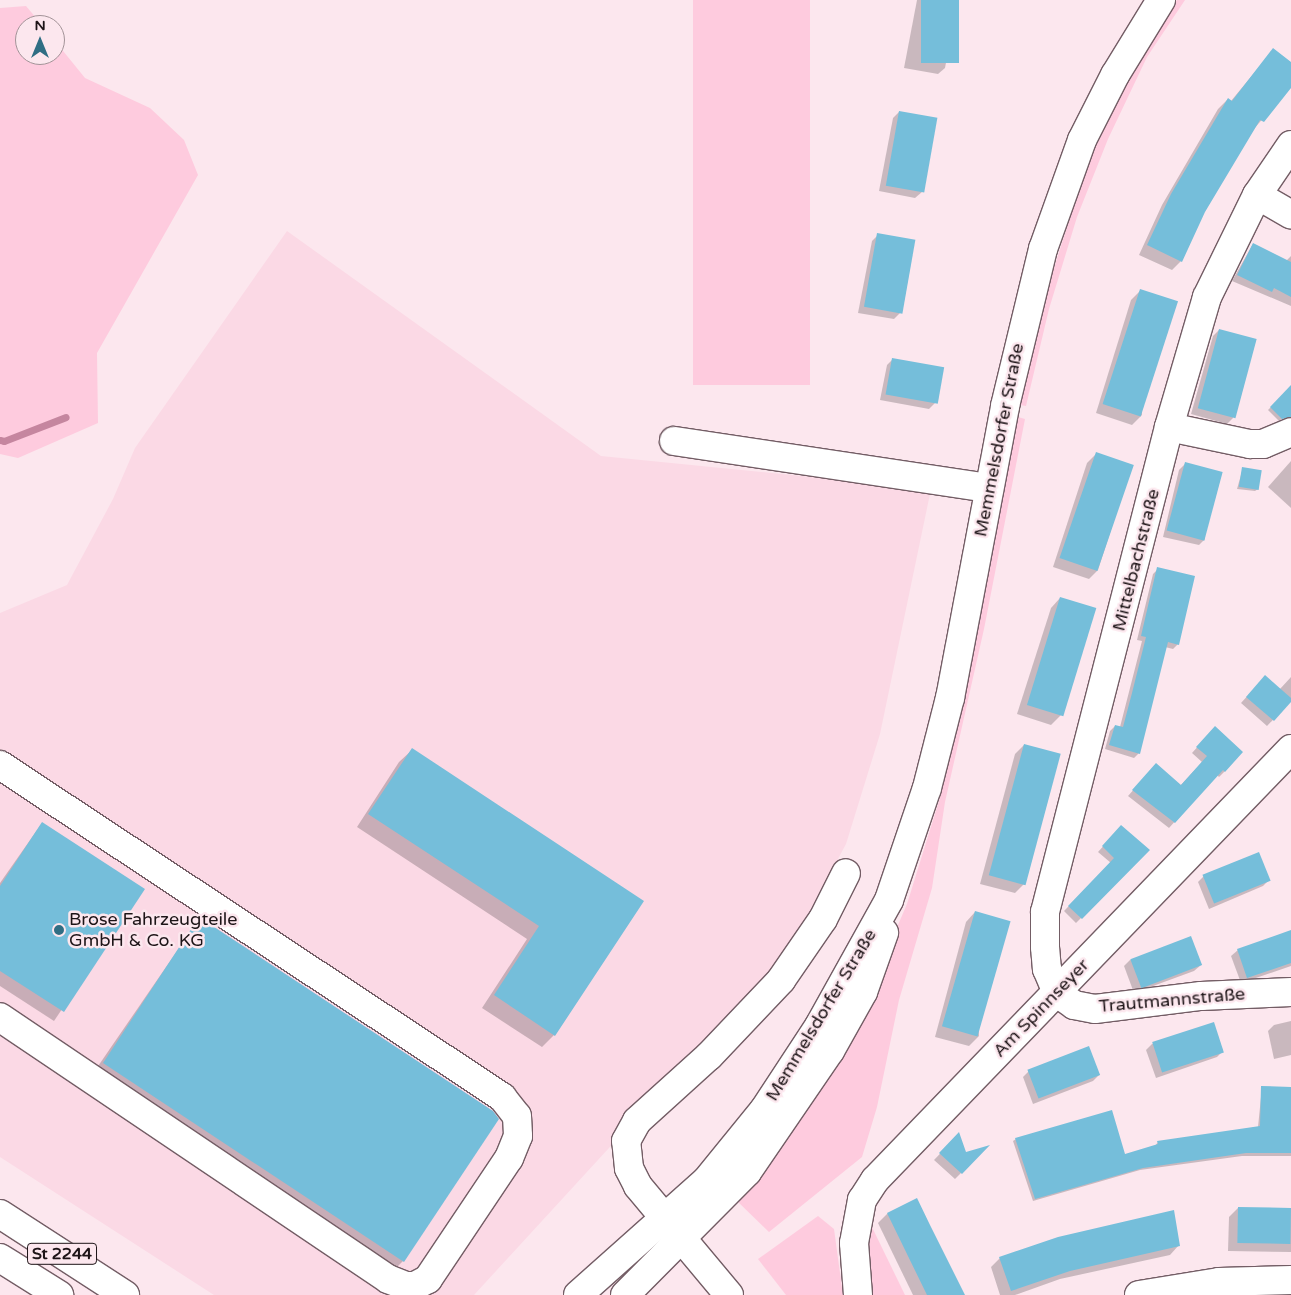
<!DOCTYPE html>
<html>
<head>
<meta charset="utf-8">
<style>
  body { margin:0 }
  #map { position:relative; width:1291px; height:1295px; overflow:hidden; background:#fce7ee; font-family:"Varela Round",sans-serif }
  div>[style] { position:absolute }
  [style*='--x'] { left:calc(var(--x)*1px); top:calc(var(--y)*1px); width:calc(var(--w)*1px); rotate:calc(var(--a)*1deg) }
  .built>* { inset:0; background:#fbd9e5 }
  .green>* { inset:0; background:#fecbde; transform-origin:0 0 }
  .shadow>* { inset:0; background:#0003 }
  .stream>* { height:7px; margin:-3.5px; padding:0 3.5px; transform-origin:3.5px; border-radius:3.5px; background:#c5869f }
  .building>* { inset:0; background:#75beda; transform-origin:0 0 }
  .roads { filter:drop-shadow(1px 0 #735d65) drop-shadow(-1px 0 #735d65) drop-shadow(0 1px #735d65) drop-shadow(0 -1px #735d65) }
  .minor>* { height:28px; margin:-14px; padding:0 14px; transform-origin:14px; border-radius:14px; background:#fff }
  .major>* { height:28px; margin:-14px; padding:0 14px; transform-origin:14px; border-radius:14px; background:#fff }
  .dots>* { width:14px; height:14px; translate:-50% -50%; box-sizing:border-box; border:2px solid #fce7ee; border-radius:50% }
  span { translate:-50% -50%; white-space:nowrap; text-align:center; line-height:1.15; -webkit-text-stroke:5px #fce7ee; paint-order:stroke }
  .shield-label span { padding:1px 4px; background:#fce7ee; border:1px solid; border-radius:4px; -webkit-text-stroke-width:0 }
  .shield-label { font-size:16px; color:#1d1417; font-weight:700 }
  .street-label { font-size:18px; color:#1d1417 }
  .poi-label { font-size:18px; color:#1d1417 }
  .left { translate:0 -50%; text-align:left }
  .north { position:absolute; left:15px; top:15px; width:50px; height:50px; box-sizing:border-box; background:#fce7ee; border:1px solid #a39398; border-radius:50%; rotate:0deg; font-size:14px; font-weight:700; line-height:20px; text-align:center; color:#1d1417 }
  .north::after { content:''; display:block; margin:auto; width:18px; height:22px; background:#306e84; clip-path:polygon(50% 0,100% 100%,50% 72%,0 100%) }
</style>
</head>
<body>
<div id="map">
  <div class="built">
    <i style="clip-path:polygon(287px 231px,601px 456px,931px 489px,880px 734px,846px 844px,787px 954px,474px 1295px,214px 1295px,0 1157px,0 613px,67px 585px,113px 499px,135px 448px)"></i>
  </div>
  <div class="green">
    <i style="left:693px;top:0;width:117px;height:385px"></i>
    <i style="clip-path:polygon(1177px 0,1185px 0,1147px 57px,1108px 139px,1077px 217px,1049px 309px,1026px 406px,1020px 405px,1041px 309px,1088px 161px,1153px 32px)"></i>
    <i style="clip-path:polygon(26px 6px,42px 25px,25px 25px,25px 55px,55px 55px,55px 41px,85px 78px,150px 108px,184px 140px,198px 175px,97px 353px,98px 423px,18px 458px,0 454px,0 8px)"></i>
    <i style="clip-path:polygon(1018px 417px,1025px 419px,984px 629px,945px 802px,932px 888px,899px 1000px,877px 1107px,862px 1157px,769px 1232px,736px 1200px,861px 1011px,907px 904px,939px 801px,962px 711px)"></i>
    <i style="clip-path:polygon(818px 1216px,834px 1229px,843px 1295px,786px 1295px,758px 1259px)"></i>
    <i style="clip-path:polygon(869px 1221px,905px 1295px,867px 1295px,863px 1273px)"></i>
  </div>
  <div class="shadow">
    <i style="clip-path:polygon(917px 0,958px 0,945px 68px,938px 74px,904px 68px)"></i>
    <i style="clip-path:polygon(1273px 50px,1291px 64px,1291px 86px,1253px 130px,1204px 211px,1181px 261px,1172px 270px,1139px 255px,1162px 205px,1218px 109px,1228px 99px,1231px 101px)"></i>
    <i style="clip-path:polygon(899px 112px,922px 192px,915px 198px,879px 191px,893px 118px)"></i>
    <i style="clip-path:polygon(878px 235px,900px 313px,894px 319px,858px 313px,872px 241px)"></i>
    <i style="clip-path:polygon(1253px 244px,1286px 261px,1291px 256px,1291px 306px,1232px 281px)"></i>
    <i style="clip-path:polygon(1140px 291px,1142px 415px,1132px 425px,1096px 413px,1131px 300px)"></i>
    <i style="clip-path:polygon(1219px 330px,1233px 418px,1227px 424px,1191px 414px,1213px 336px)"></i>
    <i style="clip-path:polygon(893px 359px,935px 403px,929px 409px,880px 400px,887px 365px)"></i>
    <i style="clip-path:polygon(1291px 387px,1291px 412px,1279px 421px,1268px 410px)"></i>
    <i style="clip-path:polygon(1096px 454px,1132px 465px,1098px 570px,1089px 579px,1053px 567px,1087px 463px)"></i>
    <i style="clip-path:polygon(1291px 461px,1291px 508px,1268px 487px)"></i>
    <i style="clip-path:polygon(1185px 464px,1205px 539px,1199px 545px,1163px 537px,1179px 470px)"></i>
    <i style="clip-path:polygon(1243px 468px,1258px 489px,1255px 491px,1237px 489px)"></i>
    <i style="clip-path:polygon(1158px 569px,1178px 644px,1173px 649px,1165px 647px,1139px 753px,1134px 758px,1105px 749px,1110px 731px,1115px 726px,1120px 727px,1142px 641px,1137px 640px,1153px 574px)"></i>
    <i style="clip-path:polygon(1060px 598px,1061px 715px,1051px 725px,1017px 714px,1051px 608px)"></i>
    <i style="clip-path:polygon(1291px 677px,1291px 701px,1267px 726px,1241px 703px,1260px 682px,1280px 689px)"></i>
    <i style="clip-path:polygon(1209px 734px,1225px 771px,1219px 777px,1217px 775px,1169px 828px,1128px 796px,1151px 770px,1180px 786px,1202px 762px,1192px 753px)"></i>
    <i style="clip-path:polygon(1024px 745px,1024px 884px,1015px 893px,980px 884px,1015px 754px)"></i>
    <i style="clip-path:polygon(412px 750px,642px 902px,554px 1035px,542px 1047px,482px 1008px,527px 939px,357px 827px,399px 762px)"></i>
    <i style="clip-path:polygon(42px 823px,143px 889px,54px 1021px,0 986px,0 883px)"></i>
    <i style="clip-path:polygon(1117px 831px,1148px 851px,1076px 923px,1064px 911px,1111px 863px,1098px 852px)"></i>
    <i style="clip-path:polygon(1204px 876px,1269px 880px,1263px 886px,1209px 909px,1198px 882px)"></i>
    <i style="clip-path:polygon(975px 912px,979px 1036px,969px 1046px,935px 1037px,966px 922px)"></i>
    <i style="clip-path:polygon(199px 919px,403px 1261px,394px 1270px,94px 1072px)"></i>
    <i style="clip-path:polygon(1291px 931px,1291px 966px,1241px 983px,1231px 956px,1238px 950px)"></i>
    <i style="clip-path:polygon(1130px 960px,1201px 965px,1194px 971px,1134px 993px,1124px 966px)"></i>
    <i style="clip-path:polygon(1291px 1021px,1291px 1055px,1274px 1059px,1268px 1031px,1274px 1025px)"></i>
    <i style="clip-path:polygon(1213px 1024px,1223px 1051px,1217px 1057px,1156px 1078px,1146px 1050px,1152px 1044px)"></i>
    <i style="clip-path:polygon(1029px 1071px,1099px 1075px,1093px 1081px,1033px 1104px,1023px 1077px)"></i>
    <i style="clip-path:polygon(1262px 1087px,1291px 1088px,1291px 1156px,1242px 1156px,1140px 1170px,1033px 1201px,1013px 1141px,1016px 1139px,1124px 1155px,1155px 1146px,1158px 1142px,1258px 1127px)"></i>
    <i style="clip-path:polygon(959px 1134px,965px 1153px,986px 1148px,955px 1179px,934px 1160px)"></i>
    <i style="clip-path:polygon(916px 1200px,963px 1295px,913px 1295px,878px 1223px,887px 1214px)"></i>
    <i style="clip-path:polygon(1238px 1208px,1291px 1209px,1291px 1252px,1228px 1251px,1229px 1217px)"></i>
    <i style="clip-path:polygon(1179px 1245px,1170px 1255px,1060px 1279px,1015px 1295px,1000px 1295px,991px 1267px,1000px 1258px)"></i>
  </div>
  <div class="stream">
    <i style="--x:0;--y:440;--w:4;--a:14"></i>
    <i style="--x:4;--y:441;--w:66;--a:-21.2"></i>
  </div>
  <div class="building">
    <i style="left:921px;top:0;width:38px;height:63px"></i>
    <i style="clip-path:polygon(1273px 48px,1291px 62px,1291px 88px,1264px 122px,1260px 120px,1205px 212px,1182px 262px,1147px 245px,1171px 194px,1228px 98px,1232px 101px)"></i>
    <i style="left:899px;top:111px;width:39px;height:76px;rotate:10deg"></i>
    <i style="left:877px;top:233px;width:39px;height:75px;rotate:10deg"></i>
    <i style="clip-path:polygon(1253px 243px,1291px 262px,1291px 297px,1274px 288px,1272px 292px,1237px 275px)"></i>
    <i style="left:1140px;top:289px;width:40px;height:121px;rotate:18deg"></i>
    <i style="left:1219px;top:329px;width:39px;height:82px;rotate:15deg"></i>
    <i style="left:892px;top:358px;width:53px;height:37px;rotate:10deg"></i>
    <i style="clip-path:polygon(1291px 385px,1291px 417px,1282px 419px,1270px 407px)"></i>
    <i style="left:1096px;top:452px;width:40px;height:112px;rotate:19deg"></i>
    <i style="left:1185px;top:462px;width:39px;height:71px;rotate:15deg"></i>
    <i style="left:1242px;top:467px;width:20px;height:20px;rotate:9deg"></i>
    <i style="clip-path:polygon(1157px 567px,1195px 576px,1179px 645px,1168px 642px,1140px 754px,1109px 745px,1115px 725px,1123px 727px,1132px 693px,1146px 637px,1141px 636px)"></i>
    <i style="left:1060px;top:597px;width:38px;height:113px;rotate:17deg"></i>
    <i style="clip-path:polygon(1265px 675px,1291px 698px,1291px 702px,1274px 721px,1246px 697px)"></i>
    <i style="clip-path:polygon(1215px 726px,1243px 752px,1225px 772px,1223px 770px,1175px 823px,1132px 790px,1156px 763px,1181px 785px,1207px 756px,1196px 747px)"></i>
    <i style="left:1024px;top:744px;width:38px;height:136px;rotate:15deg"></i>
    <i style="clip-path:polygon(412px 748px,644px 901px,555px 1036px,494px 995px,539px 926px,368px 814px)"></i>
    <i style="clip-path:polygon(42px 822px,145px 889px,64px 1012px,0 971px,0 886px)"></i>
    <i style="clip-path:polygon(1121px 825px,1150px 850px,1082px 919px,1068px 906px,1114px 858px,1102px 846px)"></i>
    <i style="left:1259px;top:852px;width:31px;height:61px;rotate:68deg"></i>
    <i style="left:975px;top:911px;width:37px;height:120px;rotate:16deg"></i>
    <i style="clip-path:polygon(199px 917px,493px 1111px,499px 1119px,404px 1262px,103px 1063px)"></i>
    <i style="clip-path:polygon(1291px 930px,1291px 963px,1247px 978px,1237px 949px)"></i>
    <i style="left:1191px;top:936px;width:31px;height:65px;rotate:69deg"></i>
    <i style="left:1214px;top:1022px;width:32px;height:65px;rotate:72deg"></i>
    <i style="left:1089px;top:1046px;width:31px;height:66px;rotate:69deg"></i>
    <i style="clip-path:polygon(1261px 1086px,1291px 1087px,1291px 1153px,1246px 1153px,1143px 1168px,1035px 1199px,1015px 1138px,1112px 1110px,1125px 1154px,1158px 1144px,1157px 1141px,1260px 1126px)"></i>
    <i style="clip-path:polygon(959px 1132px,966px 1152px,990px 1145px,962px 1174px,939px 1153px)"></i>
    <i style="clip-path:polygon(917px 1198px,930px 1225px,965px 1295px,927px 1295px,887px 1213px)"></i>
    <i style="left:1238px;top:1207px;width:53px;height:36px;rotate:1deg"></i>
    <i style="clip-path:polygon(1174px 1210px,1180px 1246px,1070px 1271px,1011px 1291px,999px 1257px,1058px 1237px)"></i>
  </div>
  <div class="roads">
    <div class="minor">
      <i style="--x:1291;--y:145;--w:60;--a:124.2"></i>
      <i style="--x:1257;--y:195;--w:114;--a:116.1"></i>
      <i style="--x:1207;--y:297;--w:135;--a:106.3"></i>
      <i style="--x:1169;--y:427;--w:501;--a:104.34"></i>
      <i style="--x:1045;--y:912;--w:35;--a:90"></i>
      <i style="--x:1045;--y:947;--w:22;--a:85"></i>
      <i style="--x:1047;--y:969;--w:26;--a:67"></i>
      <i style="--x:1057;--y:993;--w:21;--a:35"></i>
      <i style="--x:1074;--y:1005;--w:21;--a:11"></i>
      <i style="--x:1095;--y:1009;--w:107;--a:-7"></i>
      <i style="--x:1201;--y:996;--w:90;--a:-2.5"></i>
      <i style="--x:1257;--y:195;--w:39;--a:30"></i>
      <i style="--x:1169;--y:427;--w:83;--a:11.9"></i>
      <i style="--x:1250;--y:444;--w:13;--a:0"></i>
      <i style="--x:1263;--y:444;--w:30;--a:-23"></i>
      <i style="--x:674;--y:441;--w:318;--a:8.5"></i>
      <i style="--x:0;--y:765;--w:602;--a:33.48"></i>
      <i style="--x:502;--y:1097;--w:24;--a:52"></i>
      <i style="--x:517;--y:1116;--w:20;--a:87"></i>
      <i style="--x:518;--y:1136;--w:24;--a:112"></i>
      <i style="--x:509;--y:1158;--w:146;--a:123.8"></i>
      <i style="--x:428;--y:1279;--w:15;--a:152"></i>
      <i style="--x:415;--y:1286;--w:9;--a:180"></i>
      <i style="--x:406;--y:1286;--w:19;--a:-159"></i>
      <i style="--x:388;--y:1279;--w:468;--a:-146"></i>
      <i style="--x:729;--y:1295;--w:142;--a:-129.9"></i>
      <i style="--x:638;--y:1186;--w:20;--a:-117"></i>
      <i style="--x:629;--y:1168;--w:27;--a:-96"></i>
      <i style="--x:626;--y:1141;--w:23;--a:-61"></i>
      <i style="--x:637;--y:1121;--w:97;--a:-42.1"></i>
      <i style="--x:709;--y:1056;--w:105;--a:-46.5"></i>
      <i style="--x:781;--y:980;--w:74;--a:-55.5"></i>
      <i style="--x:823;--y:919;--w:51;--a:-63.4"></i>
      <i style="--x:858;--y:1295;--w:52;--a:-94.4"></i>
      <i style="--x:854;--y:1243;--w:44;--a:-79.5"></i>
      <i style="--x:862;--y:1200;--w:24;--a:-57"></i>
      <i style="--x:875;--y:1180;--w:599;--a:-46.01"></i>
      <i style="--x:1139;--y:1295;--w:81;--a:-9.2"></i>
      <i style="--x:1219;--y:1282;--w:72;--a:-1.6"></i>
    </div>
    <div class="major">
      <i style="--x:0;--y:1214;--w:149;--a:32.9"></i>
      <i style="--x:0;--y:1258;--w:70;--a:32.1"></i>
      <i style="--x:578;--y:1295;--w:171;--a:-41.7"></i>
      <i style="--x:706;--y:1181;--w:92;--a:-50.8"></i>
      <i style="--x:764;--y:1110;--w:100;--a:-56.8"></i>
      <i style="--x:819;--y:1026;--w:144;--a:-60.9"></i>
      <i style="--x:889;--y:900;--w:118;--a:-71.3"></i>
      <i style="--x:927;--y:788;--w:93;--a:-75.7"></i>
      <i style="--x:950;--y:698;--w:297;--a:-79.3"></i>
      <i style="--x:1005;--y:406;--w:162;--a:-76.4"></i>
      <i style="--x:1043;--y:249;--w:116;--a:-70.3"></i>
      <i style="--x:1082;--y:140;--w:73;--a:-63.1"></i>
      <i style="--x:1115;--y:75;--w:88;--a:-58.5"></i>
      <i style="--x:625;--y:1295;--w:173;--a:-45.2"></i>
      <i style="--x:747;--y:1172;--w:147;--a:-55.6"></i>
      <i style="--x:830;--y:1051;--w:68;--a:-60.8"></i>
      <i style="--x:863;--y:992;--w:63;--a:-70.4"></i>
    </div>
  </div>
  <div class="dots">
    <i style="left:59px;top:930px;background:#306e84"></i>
  </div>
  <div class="shield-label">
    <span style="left:62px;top:1254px">St 2244</span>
  </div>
  <div class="street-label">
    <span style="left:999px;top:440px;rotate:-79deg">Memmelsdorfer Straße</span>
    <span style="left:1136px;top:560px;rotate:-76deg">Mittelbachstraße</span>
    <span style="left:1172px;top:1000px;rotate:-5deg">Trautmannstraße</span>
    <span style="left:1041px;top:1008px;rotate:-46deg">Am Spinnseyer</span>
    <span style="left:821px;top:1015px;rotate:-59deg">Memmelsdorfer Straße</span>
  </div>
  <div class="poi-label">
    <span class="left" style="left:69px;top:930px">Brose Fahrzeugteile<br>GmbH &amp; Co. KG</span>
  </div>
  <div class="north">N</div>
</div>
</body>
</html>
